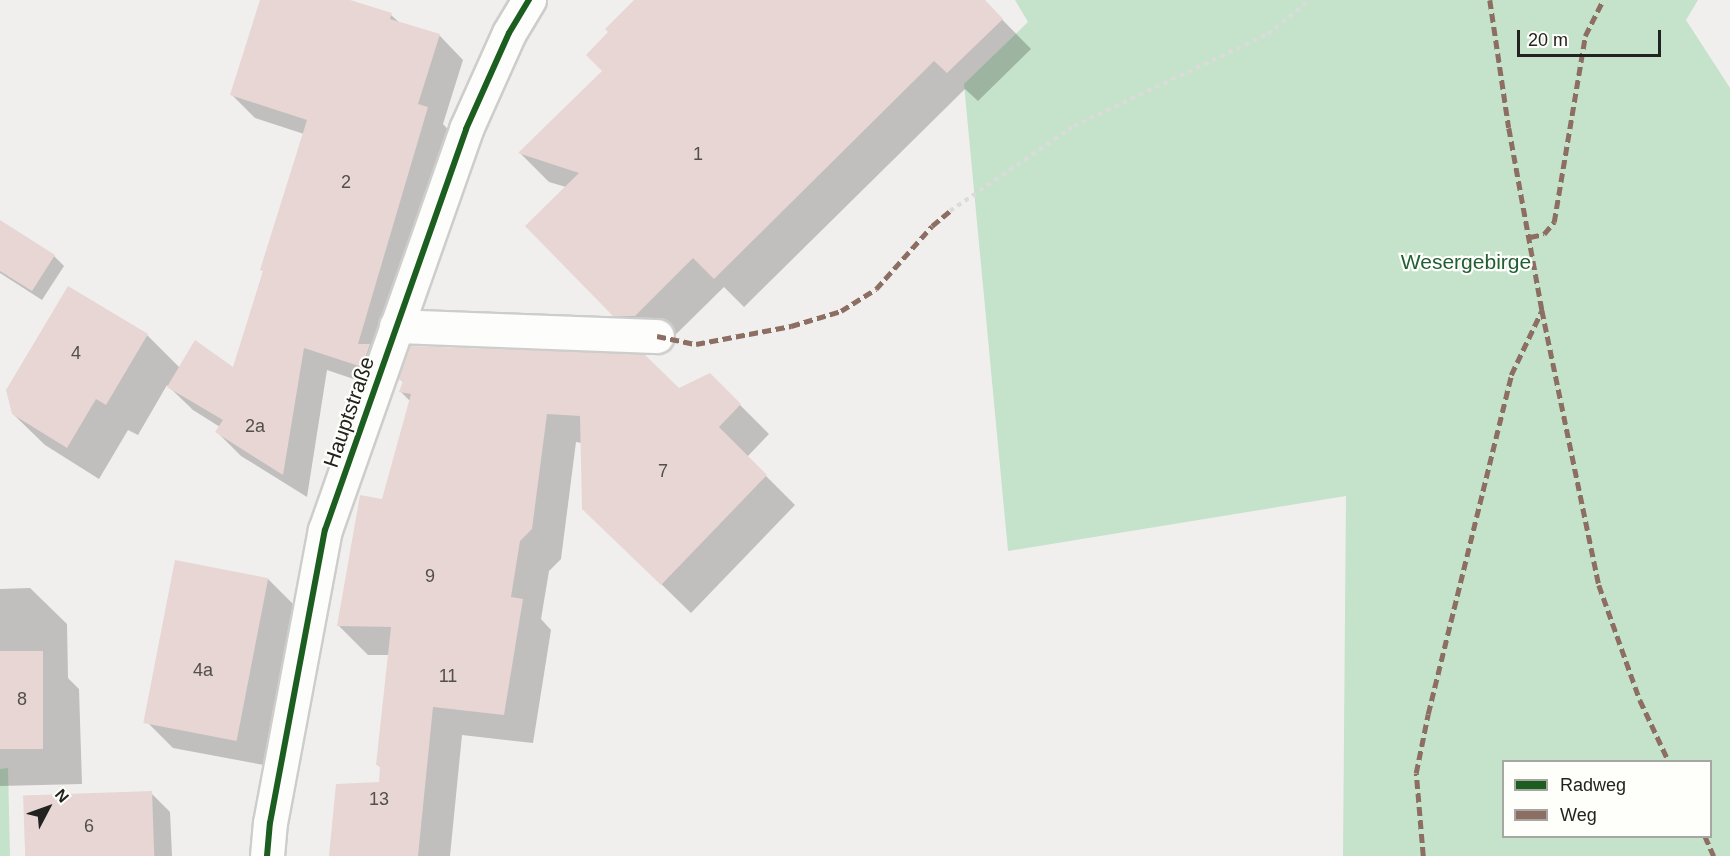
<!DOCTYPE html>
<html>
<head>
<meta charset="utf-8">
<style>
  body { margin:0 }
  #map { position:relative; width:1730px; height:856px; overflow:hidden; background:#f0efed; font-family:Helvetica,sans-serif }
  div>[style] { position:absolute }
  [style*='--x'] { left:calc(var(--x)*1px); top:calc(var(--y)*1px); width:calc(var(--w)*1px); rotate:calc(var(--a)*1deg) }
  .green>* { inset:0; background:#c5e2ca }
  .shadow>* { inset:0; background:#0003 }
  .building>* { inset:0; background:#e7d6d3; transform-origin:0 0 }
  .path>* { height:4px; margin-top:-2px; transform-origin:0; background:repeating-linear-gradient(90deg,#dcdbdb 0 4.5px,transparent 0 9px) }
  .roads { filter:drop-shadow(2px 0 #cdcdcb) drop-shadow(-2px 0 #cdcdcb) drop-shadow(0 2px #cdcdcb) drop-shadow(0 -2px #cdcdcb) }
  .minor>* { height:33px; margin:-16.5px; padding:0 16.5px; transform-origin:16.5px; border-radius:16.5px; background:#fdfdfc }
  .quiet>* { height:4.5px; margin-top:-2.25px; transform-origin:0; background:repeating-linear-gradient(90deg,#8d6e63 0 9px,transparent 0 13.5px) }
  .cycleway>* { height:6px; margin:-3px; padding:0 3px; transform-origin:3px; border-radius:3px; background:#1b5e20 }
  span { translate:-50% -50%; white-space:nowrap; text-align:center; line-height:1.15; -webkit-text-stroke:4.5px #fefefa; paint-order:stroke }
  .number-label { font-size:18px; color:#534f4d }
  .number-label span { -webkit-text-stroke-width:0 }
  .park-label { font-size:21px; color:#205e34 }
  .street-label { font-size:21px; color:#222220 }
  .legend { position:absolute; left:1502px; top:760px; width:210px; height:78px; box-sizing:border-box; background:#fefefa; border:2px solid #a6a6a3; margin:0; padding:8px 10px; list-style:none; font-size:18px; color:#222220 }
  .legend li { display:flex; align-items:center; gap:12px; height:30px }
  .legend b { width:30px; border:2px solid #a6a6a3 }
  .north { position:absolute; left:18px; top:778px; width:60px; height:60px; -webkit-text-stroke:4px #fefefa; paint-order:stroke; rotate:49deg; font-size:16px; font-weight:700; line-height:24px; text-align:center; color:#222220 }
  .north::after { content:''; display:block; margin:auto; width:21px; height:27px; background:#222220; clip-path:polygon(50% 0,100% 100%,50% 72%,0 100%) }
  .scale { position:absolute; left:1517px; top:30px; width:144px; height:27px; box-sizing:border-box; border:3px solid #222220; border-top:0; padding-left:8px; font-size:18px; line-height:21px; white-space:nowrap; color:#222220; -webkit-text-stroke:4px #fefefa; paint-order:stroke }
</style>
</head>
<body>
<div id="map">
  <div class="green">
    <i style="clip-path:polygon(evenodd,1015px 0,1698px 0,1686px 20px,1730px 88px,1730px 856px,1343px 856px,1346px 496px,1008px 551px,964px 84px,1028px 22px,1015px 0,1504px 762px,1710px 762px,1710px 836px,1504px 836px,1504px 762px)"></i>
    <i style="clip-path:polygon(8px 768px,10px 856px,0 856px,0 769px)"></i>
  </div>
  <div class="shadow">
    <i style="clip-path:polygon(261px 0,345px 0,391px 15px,400px 23px,440px 36px,463px 60px,443px 124px,451px 133px,386px 390px,327px 370px,307px 497px,241px 456px,217px 432px,220px 427px,193px 410px,167px 385px,138px 435px,128px 430px,99px 479px,45px 445px,13px 414px,147px 335px,180px 368px,234px 370px,304px 134px,255px 118px,232px 95px)"></i>
    <i style="clip-path:polygon(650px 0,983px 0,1031px 49px,978px 101px,965px 89px,744px 307px,724px 287px,665px 345px,643px 344px,527px 227px,566px 187px,549px 182px,520px 153px,604px 71px)"></i>
    <i style="clip-path:polygon(0 224px,54px 256px,64px 266px,42px 300px,0 273px)"></i>
    <i style="clip-path:polygon(710px 375px,769px 434px,747px 457px,795px 505px,691px 613px,614px 538px,582px 443px,576px 442px,561px 559px,549px 571px,541px 619px,551px 630px,533px 743px,462px 735px,450px 856px,330px 856px,380px 783px,381px 768px,377px 764px,390px 655px,368px 655px,339px 626px,383px 501px,411px 402px,401px 392px,404px 383px,400px 379px,679px 390px)"></i>
    <i style="clip-path:polygon(268px 579px,294px 605px,264px 765px,173px 748px,147px 722px)"></i>
    <i style="clip-path:polygon(30px 588px,67px 624px,68px 678px,79px 689px,82px 784px,0 786px,0 589px)"></i>
    <i style="clip-path:polygon(151px 793px,170px 812px,172px 856px,27px 856px)"></i>
  </div>
  <div class="building">
    <i style="clip-path:polygon(260px 0,350px 0,392px 13px,390px 19px,440px 34px,418px 104px,428px 107px,358px 344px,370px 344px,362px 367px,304px 348px,283px 475px,215px 432px,223px 420px,167px 387px,195px 340px,233px 367px,263px 271px,260px 270px,307px 120px,230px 95px)"></i>
    <i style="clip-path:polygon(634px 0,985px 0,1003px 19px,947px 73px,934px 61px,714px 279px,693px 258px,635px 316px,613px 316px,525px 226px,579px 173px,518px 153px,602px 71px,586px 55px,608px 32px,605px 29px)"></i>
    <i style="clip-path:polygon(0 220px,55px 255px,32px 291px,0 271px)"></i>
    <i style="clip-path:polygon(68px 286px,148px 334px,106px 405px,96px 399px,67px 448px,12px 414px,6px 390px)"></i>
    <i style="clip-path:polygon(410px 346px,644px 354px,679px 388px,710px 373px,741px 404px,719px 427px,767px 475px,661px 585px,582px 509px,580px 416px,547px 414px,532px 529px,520px 541px,511px 597px,523px 599px,504px 715px,433px 707px,418px 856px,329px 856px,336px 784px,379px 782px,380px 766px,376px 765px,391px 627px,337px 626px,360px 495px,382px 499px,411px 394px,399px 392px,403px 381px,398px 379px)"></i>
    <i style="left:175px;top:560px;width:95px;height:166px;rotate:11deg"></i>
    <i style="left:0;top:651px;width:43px;height:98px"></i>
    <i style="left:152px;top:791px;width:65px;height:129px;rotate:88deg"></i>
  </div>
  <div class="path">
    <i style="--x:950;--y:211;--w:150;--a:-34.4"></i>
    <i style="--x:1074;--y:126;--w:215;--a:-25.4"></i>
    <i style="--x:1268;--y:34;--w:54;--a:-39"></i>
  </div>
  <div class="roads">
    <div class="minor">
      <i style="--x:396;--y:326;--w:261;--a:2.2"></i>
      <i style="--x:267;--y:856;--w:33;--a:-85"></i>
      <i style="--x:270;--y:823;--w:298;--a:-79.4"></i>
      <i style="--x:325;--y:530;--w:425;--a:-70.6"></i>
      <i style="--x:466;--y:129;--w:105;--a:-65.9"></i>
      <i style="--x:509;--y:33;--w:39;--a:-59"></i>
    </div>
  </div>
  <div class="quiet">
    <i style="--x:1490;--y:0;--w:129;--a:81.6"></i>
    <i style="--x:1509;--y:128;--w:185;--a:79.7"></i>
    <i style="--x:1542;--y:310;--w:281;--a:78.3"></i>
    <i style="--x:1599;--y:585;--w:122;--a:70.4"></i>
    <i style="--x:1640;--y:700;--w:68;--a:64.9"></i>
    <i style="--x:1530;--y:237;--w:14;--a:-12"></i>
    <i style="--x:1544;--y:234;--w:16;--a:-50"></i>
    <i style="--x:1554;--y:222;--w:189;--a:-80.5"></i>
    <i style="--x:1585;--y:36;--w:40;--a:-63.4"></i>
    <i style="--x:657;--y:336;--w:40;--a:12"></i>
    <i style="--x:696;--y:344;--w:97;--a:-10.7"></i>
    <i style="--x:791;--y:326;--w:52;--a:-16.7"></i>
    <i style="--x:841;--y:311;--w:41;--a:-32.2"></i>
    <i style="--x:876;--y:289;--w:84;--a:-48.4"></i>
    <i style="--x:932;--y:226;--w:23;--a:-40"></i>
    <i style="--x:1705;--y:836;--w:22;--a:66"></i>
    <i style="--x:1423;--y:856;--w:83;--a:-94.8"></i>
    <i style="--x:1416;--y:773;--w:60;--a:-78.5"></i>
    <i style="--x:1428;--y:714;--w:349;--a:-76.2"></i>
    <i style="--x:1511;--y:375;--w:72;--a:-64.5"></i>
  </div>
  <div class="cycleway">
    <i style="--x:267;--y:856;--w:33;--a:-85"></i>
    <i style="--x:270;--y:823;--w:298;--a:-79.4"></i>
    <i style="--x:325;--y:530;--w:425;--a:-70.6"></i>
    <i style="--x:466;--y:129;--w:105;--a:-65.9"></i>
    <i style="--x:509;--y:33;--w:39;--a:-59"></i>
  </div>
  <div class="number-label">
    <span style="left:698px;top:154px">1</span>
    <span style="left:346px;top:182px">2</span>
    <span style="left:76px;top:353px">4</span>
    <span style="left:255px;top:426px">2a</span>
    <span style="left:663px;top:471px">7</span>
    <span style="left:430px;top:576px">9</span>
    <span style="left:203px;top:670px">4a</span>
    <span style="left:448px;top:676px">11</span>
    <span style="left:22px;top:699px">8</span>
    <span style="left:379px;top:799px">13</span>
    <span style="left:89px;top:826px">6</span>
  </div>
  <div class="park-label">
    <span style="left:1466px;top:262px">Wesergebirge</span>
  </div>
  <div class="street-label">
    <span style="left:349px;top:412px;rotate:-71deg">Hauptstraße</span>
  </div>
  <ul class="legend">
  <li><b style="height:8px;background:#1b5e20"></b>Radweg</li>
  <li><b style="height:8px;background:#8d6e63"></b>Weg</li>
  </ul>
  <div class="north">N</div>
  <div class="scale">20 m</div>
</div>
</body>
</html>
